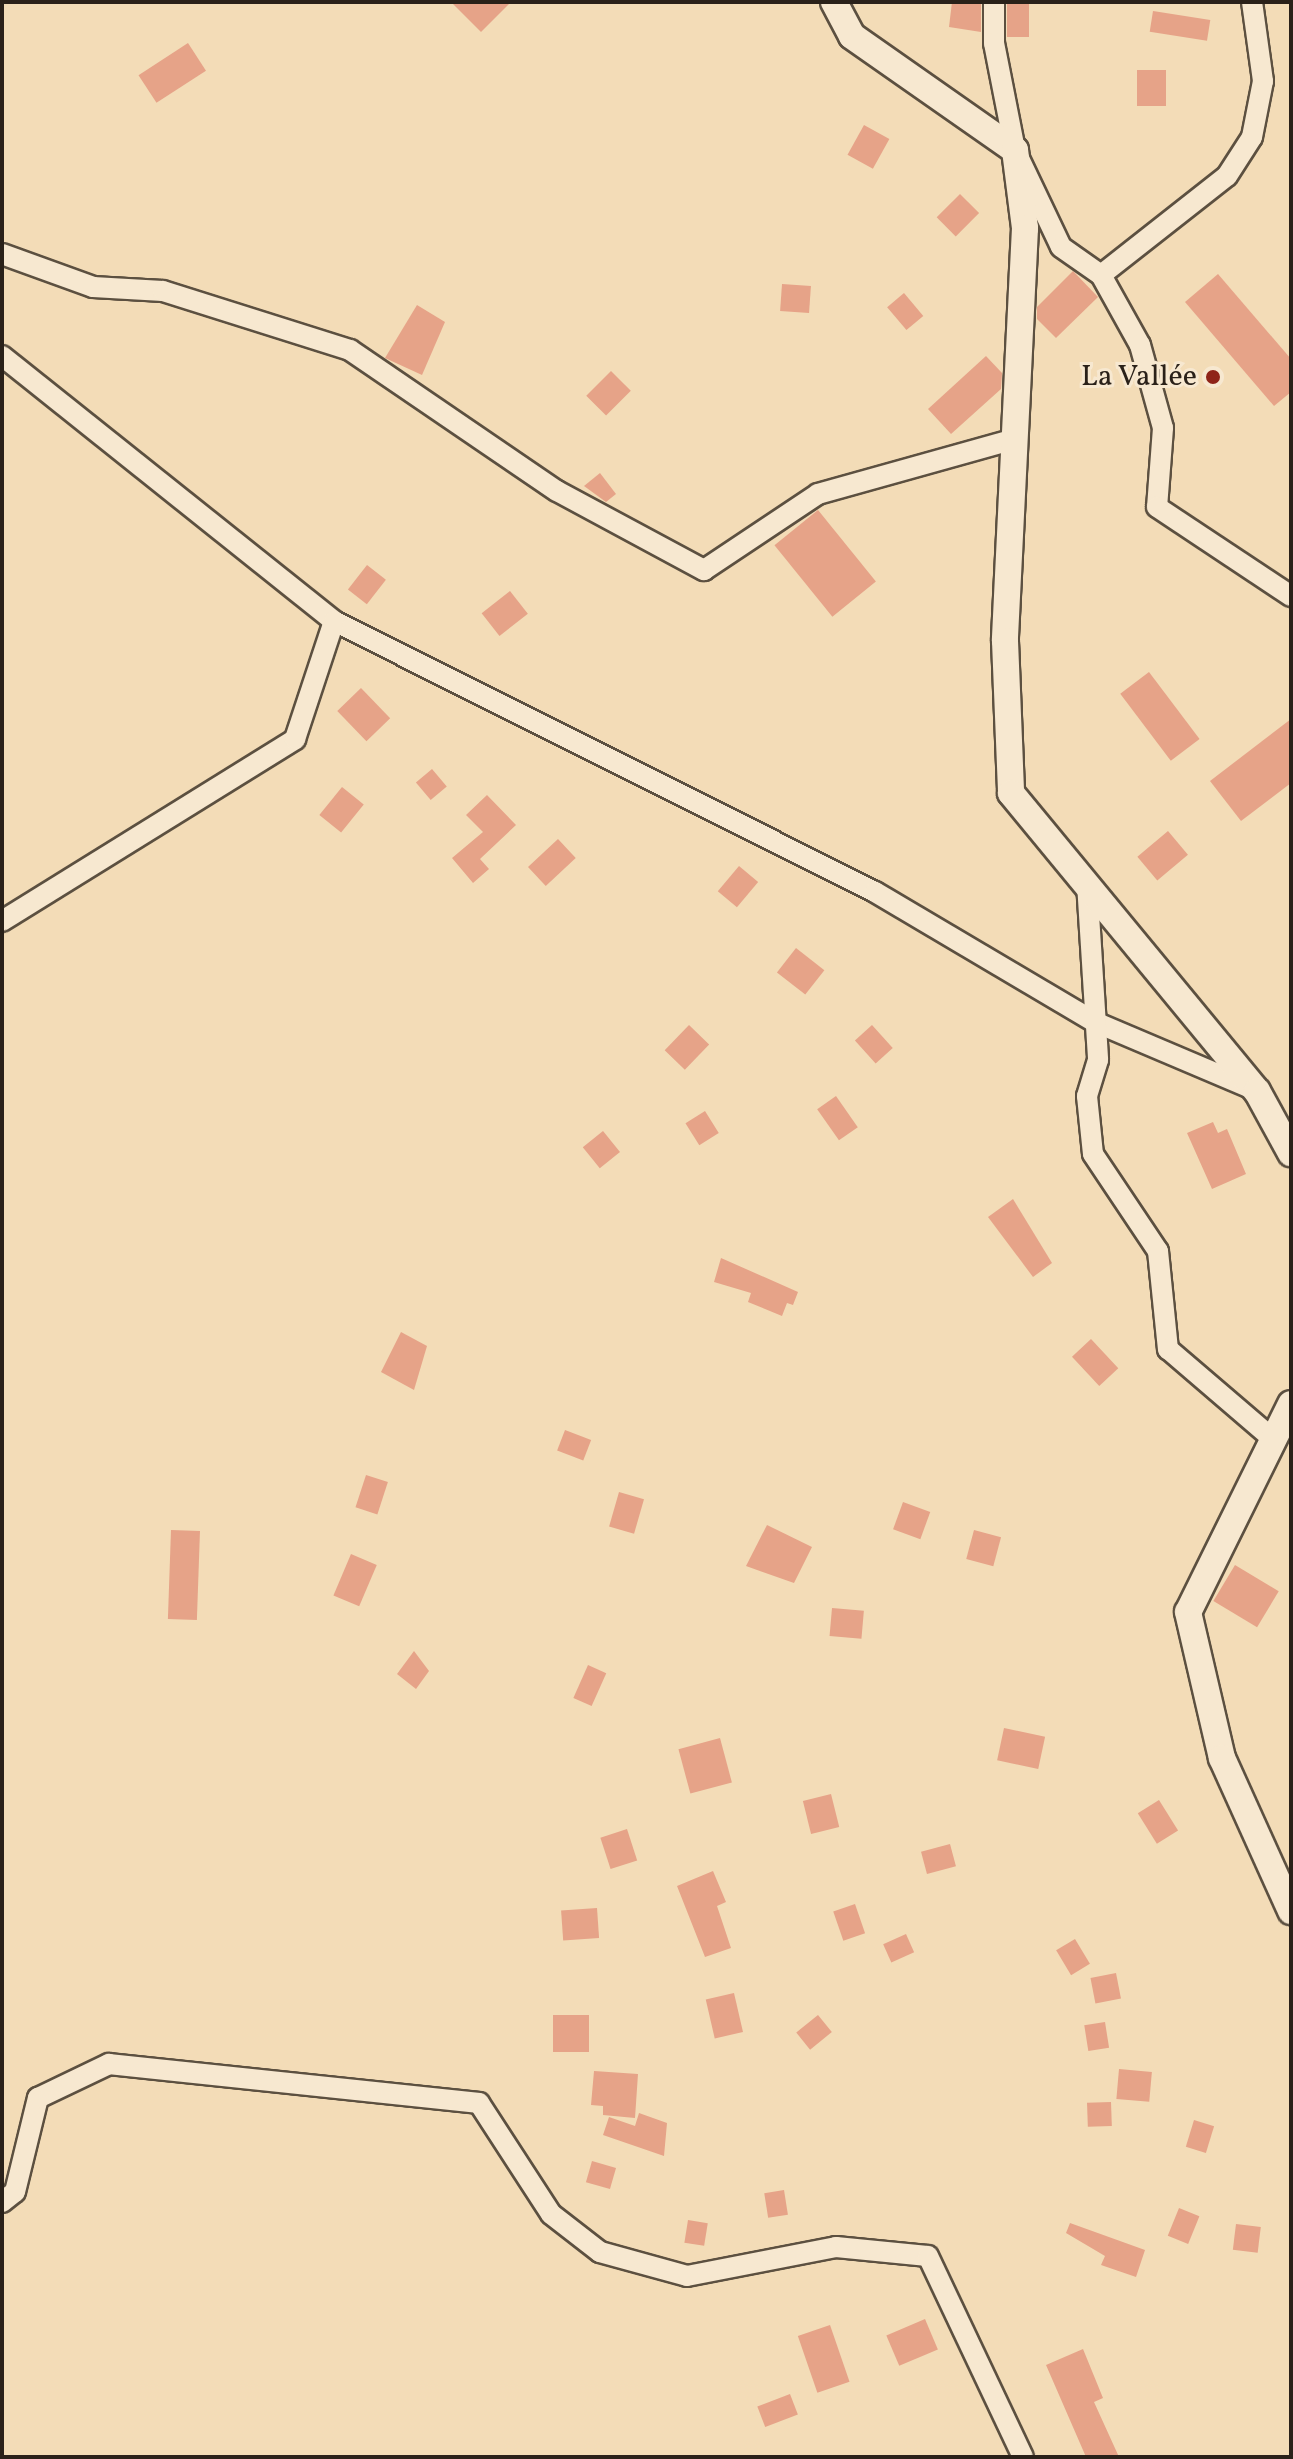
<!DOCTYPE html>
<html>
<head>
<meta charset="utf-8">
<style>
  body { margin:0 }
  #map { position:relative; width:1293px; height:2459px; overflow:hidden; background:#f3dcb7; font-family:Vollkorn,serif }
  div>[style] { position:absolute }
  [style*='--x'] { left:calc(var(--x)*1px); top:calc(var(--y)*1px); width:calc(var(--w)*1px); rotate:calc(var(--a)*1deg) }
  .building>* { inset:0; background:#e6a388; transform-origin:0 0 }
  .roads { filter:drop-shadow(2px 0 #5c5040) drop-shadow(-2px 0 #5c5040) drop-shadow(0 2px #5c5040) drop-shadow(0 -2px #5c5040) }
  .minor>* { height:20px; margin:-10px; padding:0 10px; transform-origin:10px; border-radius:10px; background:#f7e8d0 }
  .tertiary>* { height:26px; margin:-13px; padding:0 13px; transform-origin:13px; border-radius:13px; background:#f7e8d0 }
  .dots>* { width:22px; height:22px; translate:-50% -50%; box-sizing:border-box; border:4px solid #f7e8d0; border-radius:50% }
  span { translate:-50% -50%; white-space:nowrap; text-align:center; line-height:1.15; -webkit-text-stroke:6px #f7e8d0; paint-order:stroke }
  .poi-label { font-size:30px; color:#2a2119 }
  .right { translate:-100% -50%; text-align:right }
  .frame { position:absolute; inset:0; border:4px solid #2a2119; pointer-events:none }
</style>
</head>
<body>
<div id="map">
  <div class="building">
    <i style="clip-path:polygon(451px 2px,511px 2px,481px 32px)"></i>
    <i style="clip-path:polygon(952px 2px,981px 4px,981px 32px,949px 27px)"></i>
    <i style="left:1007px;top:2px;width:22px;height:35px"></i>
    <i style="left:1153px;top:11px;width:58px;height:21px;rotate:9deg"></i>
    <i style="left:188px;top:43px;width:33px;height:59px;rotate:57deg"></i>
    <i style="left:1137px;top:70px;width:29px;height:36px"></i>
    <i style="left:864px;top:125px;width:29px;height:34px;rotate:29deg"></i>
    <i style="left:960px;top:194px;width:27px;height:33px;rotate:45deg"></i>
    <i style="clip-path:polygon(1073px 271px,1098px 297px,1056px 338px,1037px 319px,1037px 307px)"></i>
    <i style="clip-path:polygon(1218px 274px,1291px 359px,1291px 392px,1274px 406px,1185px 302px)"></i>
    <i style="left:782px;top:284px;width:29px;height:27px;rotate:4deg"></i>
    <i style="left:904px;top:293px;width:30px;height:22px;rotate:50deg"></i>
    <i style="clip-path:polygon(417px 305px,445px 322px,422px 375px,385px 358px)"></i>
    <i style="clip-path:polygon(986px 356px,1002px 373px,1001px 389px,951px 434px,928px 409px)"></i>
    <i style="left:611px;top:371px;width:28px;height:35px;rotate:45deg"></i>
    <i style="clip-path:polygon(600px 473px,616px 494px,606px 502px,584px 486px)"></i>
    <i style="left:818px;top:510px;width:92px;height:56px;rotate:51deg"></i>
    <i style="left:367px;top:565px;width:24px;height:31px;rotate:38deg"></i>
    <i style="left:510px;top:591px;width:29px;height:36px;rotate:52deg"></i>
    <i style="left:1149px;top:672px;width:84px;height:36px;rotate:53deg"></i>
    <i style="left:361px;top:688px;width:42px;height:33px;rotate:46deg"></i>
    <i style="clip-path:polygon(1291px 719px,1291px 783px,1241px 821px,1210px 781px)"></i>
    <i style="left:432px;top:769px;width:23px;height:21px;rotate:50deg"></i>
    <i style="left:342px;top:787px;width:28px;height:36px;rotate:39deg"></i>
    <i style="clip-path:polygon(487px 795px,516px 825px,480px 859px,489px 869px,473px 883px,452px 858px,483px 832px,466px 815px)"></i>
    <i style="left:1168px;top:831px;width:31px;height:40px;rotate:50deg"></i>
    <i style="left:558px;top:839px;width:26px;height:41px;rotate:47deg"></i>
    <i style="left:739px;top:866px;width:25px;height:33px;rotate:40deg"></i>
    <i style="left:796px;top:948px;width:36px;height:31px;rotate:38deg"></i>
    <i style="left:689px;top:1025px;width:28px;height:35px;rotate:44deg"></i>
    <i style="left:872px;top:1025px;width:31px;height:23px;rotate:48deg"></i>
    <i style="left:836px;top:1096px;width:38px;height:23px;rotate:55deg"></i>
    <i style="left:705px;top:1111px;width:26px;height:23px;rotate:58deg"></i>
    <i style="clip-path:polygon(1213px 1122px,1218px 1133px,1227px 1129px,1246px 1174px,1212px 1189px,1187px 1133px)"></i>
    <i style="left:603px;top:1131px;width:27px;height:26px;rotate:51deg"></i>
    <i style="clip-path:polygon(1013px 1199px,1052px 1263px,1033px 1277px,988px 1217px)"></i>
    <i style="clip-path:polygon(721px 1258px,798px 1292px,793px 1305px,787px 1303px,782px 1316px,748px 1302px,751px 1293px,714px 1282px)"></i>
    <i style="clip-path:polygon(401px 1332px,427px 1346px,414px 1390px,381px 1372px)"></i>
    <i style="left:1091px;top:1339px;width:40px;height:26px;rotate:47deg"></i>
    <i style="left:565px;top:1430px;width:28px;height:22px;rotate:21deg"></i>
    <i style="left:366px;top:1475px;width:23px;height:34px;rotate:18deg"></i>
    <i style="left:619px;top:1492px;width:26px;height:36px;rotate:16deg"></i>
    <i style="left:903px;top:1502px;width:29px;height:29px;rotate:20deg"></i>
    <i style="clip-path:polygon(767px 1525px,812px 1547px,794px 1583px,746px 1566px)"></i>
    <i style="left:171px;top:1530px;width:29px;height:89px;rotate:2deg"></i>
    <i style="left:974px;top:1530px;width:28px;height:30px;rotate:15deg"></i>
    <i style="left:351px;top:1554px;width:28px;height:45px;rotate:23deg"></i>
    <i style="left:1235px;top:1565px;width:51px;height:42px;rotate:31deg"></i>
    <i style="left:832px;top:1608px;width:32px;height:28px;rotate:5deg"></i>
    <i style="clip-path:polygon(414px 1651px,429px 1671px,416px 1689px,397px 1674px)"></i>
    <i style="left:588px;top:1665px;width:20px;height:36px;rotate:24deg"></i>
    <i style="left:1004px;top:1728px;width:42px;height:33px;rotate:12deg"></i>
    <i style="left:720px;top:1738px;width:46px;height:43px;rotate:75deg"></i>
    <i style="left:831px;top:1794px;width:34px;height:29px;rotate:76deg"></i>
    <i style="left:1159px;top:1800px;width:36px;height:25px;rotate:58deg"></i>
    <i style="left:627px;top:1829px;width:33px;height:28px;rotate:72deg"></i>
    <i style="left:950px;top:1844px;width:23px;height:30px;rotate:75deg"></i>
    <i style="clip-path:polygon(713px 1871px,726px 1902px,717px 1906px,731px 1948px,705px 1957px,677px 1886px)"></i>
    <i style="left:855px;top:1904px;width:31px;height:23px;rotate:71deg"></i>
    <i style="left:597px;top:1908px;width:30px;height:36px;rotate:86deg"></i>
    <i style="left:906px;top:1934px;width:20px;height:25px;rotate:66deg"></i>
    <i style="left:1075px;top:1939px;width:29px;height:22px;rotate:59deg"></i>
    <i style="left:1116px;top:1973px;width:26px;height:26px;rotate:79deg"></i>
    <i style="left:734px;top:1993px;width:40px;height:29px;rotate:77deg"></i>
    <i style="left:553px;top:2015px;width:36px;height:37px"></i>
    <i style="left:818px;top:2015px;width:22px;height:28px;rotate:51deg"></i>
    <i style="left:1105px;top:2022px;width:26px;height:21px;rotate:81deg"></i>
    <i style="left:1119px;top:2069px;width:33px;height:30px;rotate:5deg"></i>
    <i style="clip-path:polygon(594px 2071px,638px 2074px,635px 2118px,603px 2115px,603px 2106px,591px 2105px)"></i>
    <i style="left:1111px;top:2102px;width:24px;height:24px;rotate:88deg"></i>
    <i style="clip-path:polygon(639px 2113px,667px 2123px,664px 2156px,603px 2135px,609px 2117px,635px 2126px)"></i>
    <i style="left:1194px;top:2120px;width:21px;height:28px;rotate:17deg"></i>
    <i style="left:592px;top:2161px;width:25px;height:22px;rotate:16deg"></i>
    <i style="left:784px;top:2190px;width:25px;height:20px;rotate:81deg"></i>
    <i style="left:1179px;top:2208px;width:22px;height:30px;rotate:22deg"></i>
    <i style="left:688px;top:2220px;width:20px;height:23px;rotate:9deg"></i>
    <i style="clip-path:polygon(1070px 2223px,1145px 2250px,1136px 2277px,1101px 2265px,1105px 2256px,1066px 2233px)"></i>
    <i style="left:1236px;top:2224px;width:25px;height:26px;rotate:7deg"></i>
    <i style="left:925px;top:2319px;width:33px;height:42px;rotate:67deg"></i>
    <i style="left:830px;top:2325px;width:60px;height:34px;rotate:71deg"></i>
    <i style="clip-path:polygon(1083px 2349px,1103px 2398px,1094px 2402px,1119px 2457px,1086px 2457px,1046px 2365px)"></i>
    <i style="left:790px;top:2394px;width:22px;height:35px;rotate:69deg"></i>
  </div>
  <div class="roads">
    <div class="minor">
      <i style="--x:994;--y:2;--w:41;--a:90"></i>
      <i style="--x:994;--y:43;--w:109;--a:78.9"></i>
      <i style="--x:1015;--y:150;--w:107;--a:64.6"></i>
      <i style="--x:1061;--y:247;--w:49;--a:35"></i>
      <i style="--x:1101;--y:275;--w:160;--a:-38.2"></i>
      <i style="--x:1227;--y:176;--w:46;--a:-57.3"></i>
      <i style="--x:1252;--y:137;--w:57;--a:-78.9"></i>
      <i style="--x:1263;--y:81;--w:80;--a:-97.9"></i>
      <i style="--x:2;--y:254;--w:97;--a:19.9"></i>
      <i style="--x:93;--y:287;--w:70;--a:3.3"></i>
      <i style="--x:163;--y:291;--w:196;--a:17.5"></i>
      <i style="--x:350;--y:350;--w:250;--a:34.3"></i>
      <i style="--x:557;--y:491;--w:167;--a:28.3"></i>
      <i style="--x:704;--y:570;--w:137;--a:-33.7"></i>
      <i style="--x:818;--y:494;--w:205;--a:-15.6"></i>
      <i style="--x:1101;--y:275;--w:80;--a:60.9"></i>
      <i style="--x:1140;--y:345;--w:86;--a:74.5"></i>
      <i style="--x:1163;--y:428;--w:79;--a:94.3"></i>
      <i style="--x:1157;--y:507;--w:161;--a:33.6"></i>
      <i style="--x:2;--y:356;--w:425;--a:38.6"></i>
      <i style="--x:334;--y:621;--w:605;--a:26.61"></i>
      <i style="--x:875;--y:892;--w:256;--a:30.6"></i>
      <i style="--x:1095;--y:1022;--w:174;--a:23"></i>
      <i style="--x:1087;--y:883;--w:177;--a:86.4"></i>
      <i style="--x:1098;--y:1060;--w:38;--a:107"></i>
      <i style="--x:1087;--y:1096;--w:58;--a:84.1"></i>
      <i style="--x:1093;--y:1154;--w:117;--a:56.2"></i>
      <i style="--x:1158;--y:1251;--w:99;--a:84.2"></i>
      <i style="--x:1168;--y:1349;--w:140;--a:40.6"></i>
      <i style="--x:2;--y:921;--w:345;--a:-31.8"></i>
      <i style="--x:295;--y:739;--w:124;--a:-71.7"></i>
      <i style="--x:2;--y:2202;--w:16;--a:-38"></i>
      <i style="--x:15;--y:2192;--w:97;--a:-76.3"></i>
      <i style="--x:38;--y:2098;--w:79;--a:-25.6"></i>
      <i style="--x:109;--y:2064;--w:372;--a:6"></i>
      <i style="--x:479;--y:2103;--w:132;--a:57"></i>
      <i style="--x:551;--y:2214;--w:62;--a:37.8"></i>
      <i style="--x:600;--y:2252;--w:90;--a:15.4"></i>
      <i style="--x:687;--y:2276;--w:152;--a:-11"></i>
      <i style="--x:836;--y:2247;--w:92;--a:5.6"></i>
      <i style="--x:928;--y:2256;--w:222;--a:64.7"></i>
    </div>
    <div class="tertiary">
      <i style="--x:834;--y:2;--w:38;--a:62"></i>
      <i style="--x:852;--y:36;--w:199;--a:35"></i>
      <i style="--x:1015;--y:150;--w:79;--a:82.7"></i>
      <i style="--x:1025;--y:228;--w:413;--a:92.8"></i>
      <i style="--x:1005;--y:641;--w:152;--a:87.7"></i>
      <i style="--x:1011;--y:793;--w:386;--a:50.5"></i>
      <i style="--x:1257;--y:1091;--w:71;--a:61.3"></i>
      <i style="--x:1291;--y:1404;--w:232;--a:116.3"></i>
      <i style="--x:1188;--y:1612;--w:150;--a:76.9"></i>
      <i style="--x:1222;--y:1758;--w:168;--a:65.7"></i>
    </div>
  </div>
  <div class="dots">
    <i style="left:1213px;top:377px;background:#8f2418"></i>
  </div>
  <div class="poi-label">
    <span class="right" style="left:1197px;top:377px">La Vallée</span>
  </div>
  <div class="frame"></div>
</div>
</body>
</html>
